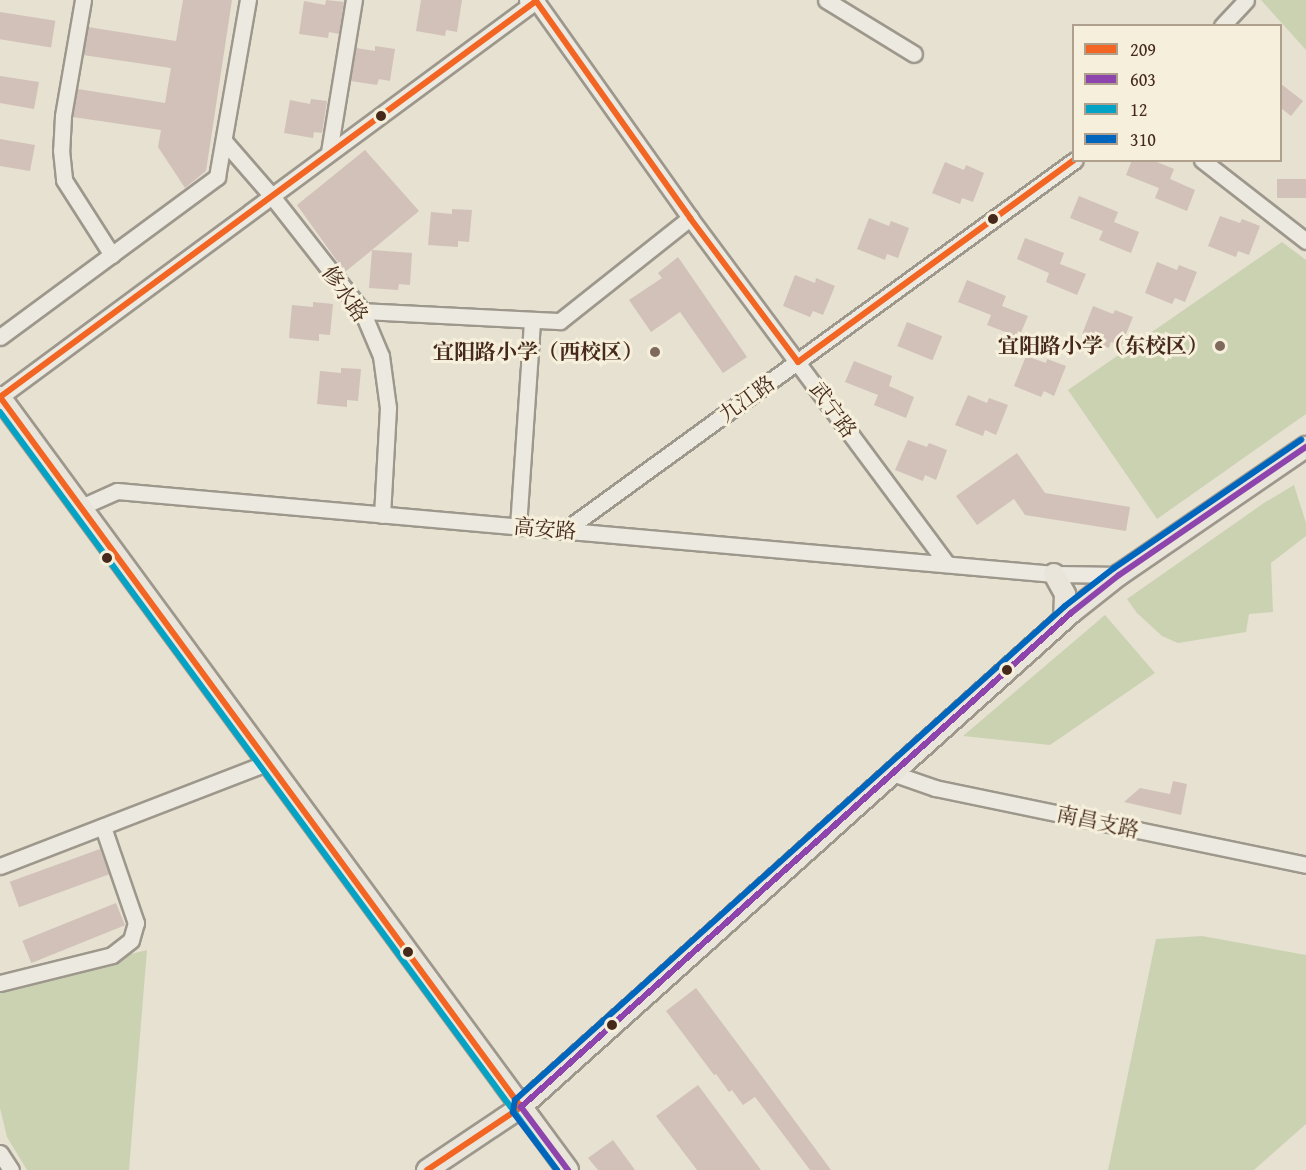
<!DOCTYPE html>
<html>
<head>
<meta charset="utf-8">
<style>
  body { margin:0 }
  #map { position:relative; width:1306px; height:1170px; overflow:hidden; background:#e6e1d1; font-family:"Gentium Book Plus","Noto Serif SC",serif }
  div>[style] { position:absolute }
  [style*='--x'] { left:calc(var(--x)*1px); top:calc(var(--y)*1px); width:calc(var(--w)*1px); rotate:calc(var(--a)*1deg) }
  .green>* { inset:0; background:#cbd2b2 }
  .building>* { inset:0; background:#d2c1b8; transform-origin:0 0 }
  .roads { filter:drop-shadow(2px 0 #9d978c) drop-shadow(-2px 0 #9d978c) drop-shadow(0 2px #9d978c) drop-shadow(0 -2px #9d978c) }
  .minor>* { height:15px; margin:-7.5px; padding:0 7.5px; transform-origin:7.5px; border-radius:7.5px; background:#ece9e0 }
  .major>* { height:20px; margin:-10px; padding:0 10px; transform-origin:10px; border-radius:10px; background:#e9e5db }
  .bus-1>* { height:6px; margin:-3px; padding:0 3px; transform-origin:3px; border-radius:3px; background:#f26522 }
  .bus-2>* { height:6px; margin:-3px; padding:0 3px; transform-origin:3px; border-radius:3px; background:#8e44ad }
  .bus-3>* { height:6px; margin:-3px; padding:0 3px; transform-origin:3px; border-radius:3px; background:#04a3c5 }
  .bus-4>* { height:6px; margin:-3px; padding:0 3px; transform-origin:3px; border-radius:3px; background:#0065bd }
  .dots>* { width:16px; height:16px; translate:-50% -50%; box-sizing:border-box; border:3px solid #f5efdb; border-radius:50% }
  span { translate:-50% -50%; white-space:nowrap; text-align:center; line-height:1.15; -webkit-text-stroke:6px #f5efdb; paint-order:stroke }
  .street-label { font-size:21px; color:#46291a }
  .poi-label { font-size:21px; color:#46291a; font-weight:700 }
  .right { translate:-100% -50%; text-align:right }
  .legend { position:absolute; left:1072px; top:24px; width:210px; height:138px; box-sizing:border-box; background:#f5efdb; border:2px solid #afa08e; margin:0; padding:8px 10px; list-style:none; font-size:18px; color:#46291a }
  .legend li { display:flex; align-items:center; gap:12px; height:30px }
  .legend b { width:30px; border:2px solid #afa08e }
</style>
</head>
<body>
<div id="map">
  <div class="green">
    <i style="clip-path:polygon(1261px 0,1306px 0,1306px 50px)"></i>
    <i style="clip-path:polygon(1282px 242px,1306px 260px,1306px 414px,1157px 519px,1068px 390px)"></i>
    <i style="clip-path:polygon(1294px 485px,1306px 523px,1306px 536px,1271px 563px,1273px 612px,1249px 614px,1246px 632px,1178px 643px,1162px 636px,1137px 613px,1127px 599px,1264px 503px)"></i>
    <i style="clip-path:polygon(1105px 615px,1155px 673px,1050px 745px,963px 736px)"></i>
    <i style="clip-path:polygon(1202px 936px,1306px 955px,1306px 1124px,1254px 1170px,1108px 1170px,1156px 939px)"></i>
    <i style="clip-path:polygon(147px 950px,129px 1170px,27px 1170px,7px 1137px,0 1108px,0 993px,6px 986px)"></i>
  </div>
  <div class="building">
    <i style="clip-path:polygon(183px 0,232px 0,206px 171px,185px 188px,158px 147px,161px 130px,73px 117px,78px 89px,165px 103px,171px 68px,83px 55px,88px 27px,176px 41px)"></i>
    <i style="clip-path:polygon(326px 0,344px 2px,339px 34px,329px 32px,328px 38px,299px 34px,304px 1px,325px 5px)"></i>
    <i style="clip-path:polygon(421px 0,462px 0,457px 32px,446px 30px,445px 36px,416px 31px)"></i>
    <i style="left:0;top:12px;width:56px;height:27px;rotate:9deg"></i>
    <i style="clip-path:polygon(375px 46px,395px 49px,390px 81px,379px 79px,377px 85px,351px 81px,356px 48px,375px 51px)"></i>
    <i style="clip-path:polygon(0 76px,39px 82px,34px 109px,0 103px)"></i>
    <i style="clip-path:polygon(1281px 84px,1303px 101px,1291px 116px,1281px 108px)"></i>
    <i style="clip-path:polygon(311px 99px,327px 101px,322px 133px,314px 132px,313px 138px,284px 133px,290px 100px,310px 104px)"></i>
    <i style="clip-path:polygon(0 139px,35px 145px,30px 171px,0 166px)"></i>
    <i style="clip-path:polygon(365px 150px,419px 211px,372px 250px,412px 253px,410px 285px,399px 284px,398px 290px,369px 288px,372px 250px,345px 272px,297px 205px)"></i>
    <i style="clip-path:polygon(1132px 160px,1152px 160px,1174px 169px,1170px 179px,1195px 190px,1187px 211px,1155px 198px,1159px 188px,1126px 175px)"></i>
    <i style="clip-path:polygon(945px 162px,964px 170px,966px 165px,984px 173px,973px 202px,962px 198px,960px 204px,932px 193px)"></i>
    <i style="left:1306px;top:179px;width:19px;height:29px;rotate:90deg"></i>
    <i style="clip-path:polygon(1079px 196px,1118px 212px,1114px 222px,1139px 232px,1131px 253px,1099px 240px,1103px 231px,1070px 218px)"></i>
    <i style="clip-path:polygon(452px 209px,472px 210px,469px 242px,458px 241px,458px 247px,428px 245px,431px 212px,452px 214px)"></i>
    <i style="clip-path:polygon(1220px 216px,1240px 223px,1242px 219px,1260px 226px,1249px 255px,1238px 251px,1236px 257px,1208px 246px)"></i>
    <i style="clip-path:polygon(869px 218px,889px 226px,891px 221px,909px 228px,898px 258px,887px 254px,885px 260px,857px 249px)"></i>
    <i style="clip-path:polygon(1025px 238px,1064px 253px,1060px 264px,1086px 274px,1077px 295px,1046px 282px,1049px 273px,1017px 259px)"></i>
    <i style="clip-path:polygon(678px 257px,747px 357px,723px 373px,680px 312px,651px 332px,629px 300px,662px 278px,658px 273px)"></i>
    <i style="clip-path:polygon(1157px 262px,1177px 270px,1179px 265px,1197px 272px,1185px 302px,1175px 298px,1172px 304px,1145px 293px)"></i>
    <i style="clip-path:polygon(795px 275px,815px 283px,816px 278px,835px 286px,823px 315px,813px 311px,810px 317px,783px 306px)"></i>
    <i style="clip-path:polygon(967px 280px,1006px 296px,1002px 306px,1028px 316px,1019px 337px,987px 325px,991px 315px,958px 302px)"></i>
    <i style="clip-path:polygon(313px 302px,333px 304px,330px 335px,319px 334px,319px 341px,289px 338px,292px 305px,313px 307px)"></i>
    <i style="clip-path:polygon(1093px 306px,1113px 314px,1115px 310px,1133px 317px,1121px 346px,1111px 342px,1109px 348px,1081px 337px)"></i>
    <i style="left:907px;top:322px;width:38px;height:26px;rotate:22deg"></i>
    <i style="clip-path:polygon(1026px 356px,1046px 363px,1047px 359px,1066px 366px,1054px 396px,1044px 391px,1041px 397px,1014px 386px)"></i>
    <i style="clip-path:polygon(854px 361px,892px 376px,889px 386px,914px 397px,906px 418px,874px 405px,878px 395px,845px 382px)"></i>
    <i style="clip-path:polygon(341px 368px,361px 369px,358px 401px,347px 400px,347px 407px,317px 404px,320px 371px,341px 373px)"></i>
    <i style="clip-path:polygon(968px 395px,987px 403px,989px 398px,1008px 405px,996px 435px,985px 430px,983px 436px,955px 425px)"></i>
    <i style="clip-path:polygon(908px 440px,927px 447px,929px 443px,947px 450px,936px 480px,925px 475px,923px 481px,895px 470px)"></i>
    <i style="clip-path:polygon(1017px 453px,1045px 493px,1130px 507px,1126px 531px,1025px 515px,1014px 499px,977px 525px,956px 496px)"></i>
    <i style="clip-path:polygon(1173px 781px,1187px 784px,1181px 815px,1124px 802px,1140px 788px,1170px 794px)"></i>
    <i style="left:100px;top:849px;width:27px;height:96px;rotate:70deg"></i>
    <i style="left:116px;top:903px;width:24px;height:101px;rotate:68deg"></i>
    <i style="clip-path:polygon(696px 988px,758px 1071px,831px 1170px,810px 1170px,755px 1097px,743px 1105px,732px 1090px,729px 1092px,716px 1074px,714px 1075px,666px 1011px)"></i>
    <i style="clip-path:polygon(698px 1085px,761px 1170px,697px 1170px,656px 1116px)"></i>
    <i style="clip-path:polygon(613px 1140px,635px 1170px,598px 1170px,588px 1158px)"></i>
  </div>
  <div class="roads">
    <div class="minor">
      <i style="--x:83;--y:0;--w:118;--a:99.8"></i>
      <i style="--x:63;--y:116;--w:34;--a:93"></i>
      <i style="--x:61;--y:150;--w:30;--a:84"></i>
      <i style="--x:64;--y:180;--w:89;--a:57.4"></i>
      <i style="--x:527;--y:0;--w:9;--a:6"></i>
      <i style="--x:536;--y:1;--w:266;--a:54.6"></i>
      <i style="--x:690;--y:218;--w:431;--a:53.4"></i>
      <i style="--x:826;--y:0;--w:103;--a:31.5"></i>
      <i style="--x:1222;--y:26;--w:35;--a:-47"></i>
      <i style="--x:224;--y:141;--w:72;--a:49"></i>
      <i style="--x:271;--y:195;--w:147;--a:51.9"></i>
      <i style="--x:362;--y:311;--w:49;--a:67.1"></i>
      <i style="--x:381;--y:356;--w:52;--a:82.3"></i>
      <i style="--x:388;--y:408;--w:107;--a:93.2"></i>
      <i style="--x:329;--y:152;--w:154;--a:-80.7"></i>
      <i style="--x:1202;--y:160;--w:132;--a:37.9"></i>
      <i style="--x:362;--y:311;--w:198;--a:2.9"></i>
      <i style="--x:560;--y:321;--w:166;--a:-38.4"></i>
      <i style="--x:0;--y:337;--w:270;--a:-36.4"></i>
      <i style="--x:217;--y:177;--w:180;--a:-80.1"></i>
      <i style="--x:0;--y:397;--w:668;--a:-36.48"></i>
      <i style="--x:81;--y:507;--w:39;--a:-24"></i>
      <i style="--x:117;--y:491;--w:941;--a:5.06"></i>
      <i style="--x:1054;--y:574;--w:65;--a:0.9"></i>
      <i style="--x:518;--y:527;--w:207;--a:-86.1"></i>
      <i style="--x:564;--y:531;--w:631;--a:-35.98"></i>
      <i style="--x:892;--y:773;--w:46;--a:19.2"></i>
      <i style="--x:935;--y:788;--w:379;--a:11.7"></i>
      <i style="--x:0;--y:866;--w:288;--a:-21.1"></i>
      <i style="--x:0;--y:983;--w:115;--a:-14"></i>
      <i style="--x:112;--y:955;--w:24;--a:-38"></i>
      <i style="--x:131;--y:940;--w:18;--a:-74"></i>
      <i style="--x:136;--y:923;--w:102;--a:-109"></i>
      <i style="--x:0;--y:1153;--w:20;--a:57"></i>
    </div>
    <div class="major">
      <i style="--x:0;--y:397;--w:959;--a:53.69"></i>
      <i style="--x:1054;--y:574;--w:23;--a:61"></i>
      <i style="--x:1065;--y:594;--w:24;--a:92"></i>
      <i style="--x:427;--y:1170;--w:113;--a:-33.8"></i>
      <i style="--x:521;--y:1107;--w:739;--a:-41.93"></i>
      <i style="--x:1071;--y:613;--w:61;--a:-38.4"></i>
      <i style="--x:1119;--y:575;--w:227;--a:-34.4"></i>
    </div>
  </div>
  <div class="bus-1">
    <i style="--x:536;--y:1;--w:266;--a:54.6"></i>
    <i style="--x:690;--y:218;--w:180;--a:53.1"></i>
    <i style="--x:798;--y:362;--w:342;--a:-36.2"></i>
    <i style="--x:0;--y:397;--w:881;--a:53.73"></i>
    <i style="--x:0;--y:397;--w:666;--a:-36.46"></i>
    <i style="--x:427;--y:1170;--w:113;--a:-33.8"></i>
  </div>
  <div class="bus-2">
    <i style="--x:521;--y:1107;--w:739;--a:-41.93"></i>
    <i style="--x:1071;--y:613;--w:61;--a:-38.4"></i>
    <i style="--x:1119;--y:575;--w:227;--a:-34.4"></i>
    <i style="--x:521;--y:1107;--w:79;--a:53.3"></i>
  </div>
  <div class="bus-3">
    <i style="--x:0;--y:412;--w:941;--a:53.69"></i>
  </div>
  <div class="bus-4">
    <i style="--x:557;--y:1170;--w:73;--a:-127.2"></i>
    <i style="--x:513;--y:1112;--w:12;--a:-81"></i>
    <i style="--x:515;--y:1100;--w:739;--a:-41.93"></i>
    <i style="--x:1065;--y:606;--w:62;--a:-37.8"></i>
    <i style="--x:1114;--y:568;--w:227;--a:-34.4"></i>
  </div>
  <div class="dots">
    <i style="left:381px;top:116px;background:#46291a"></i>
    <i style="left:993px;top:219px;background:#46291a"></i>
    <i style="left:1220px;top:346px;background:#7e695a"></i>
    <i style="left:655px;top:352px;background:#7e695a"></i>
    <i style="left:107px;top:558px;background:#46291a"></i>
    <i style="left:1007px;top:670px;background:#46291a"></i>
    <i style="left:408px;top:952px;background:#46291a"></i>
    <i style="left:612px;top:1025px;background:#46291a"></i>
  </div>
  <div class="street-label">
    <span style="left:345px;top:294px;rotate:55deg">修水路</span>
    <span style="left:747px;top:399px;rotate:-36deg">九江路</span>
    <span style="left:833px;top:410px;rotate:54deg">武宁路</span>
    <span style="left:545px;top:529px;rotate:5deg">高安路</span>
    <span style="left:1098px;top:822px;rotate:12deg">南昌支路</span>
  </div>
  <div class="poi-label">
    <span class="right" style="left:1208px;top:346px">宜阳路小学（东校区）</span>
    <span class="right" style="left:643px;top:352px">宜阳路小学（西校区）</span>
  </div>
  <ul class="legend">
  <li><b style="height:8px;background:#f26522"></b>209</li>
  <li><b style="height:8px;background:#8e44ad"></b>603</li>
  <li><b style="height:8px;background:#04a3c5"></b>12</li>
  <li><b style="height:8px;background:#0065bd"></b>310</li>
  </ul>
</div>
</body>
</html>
